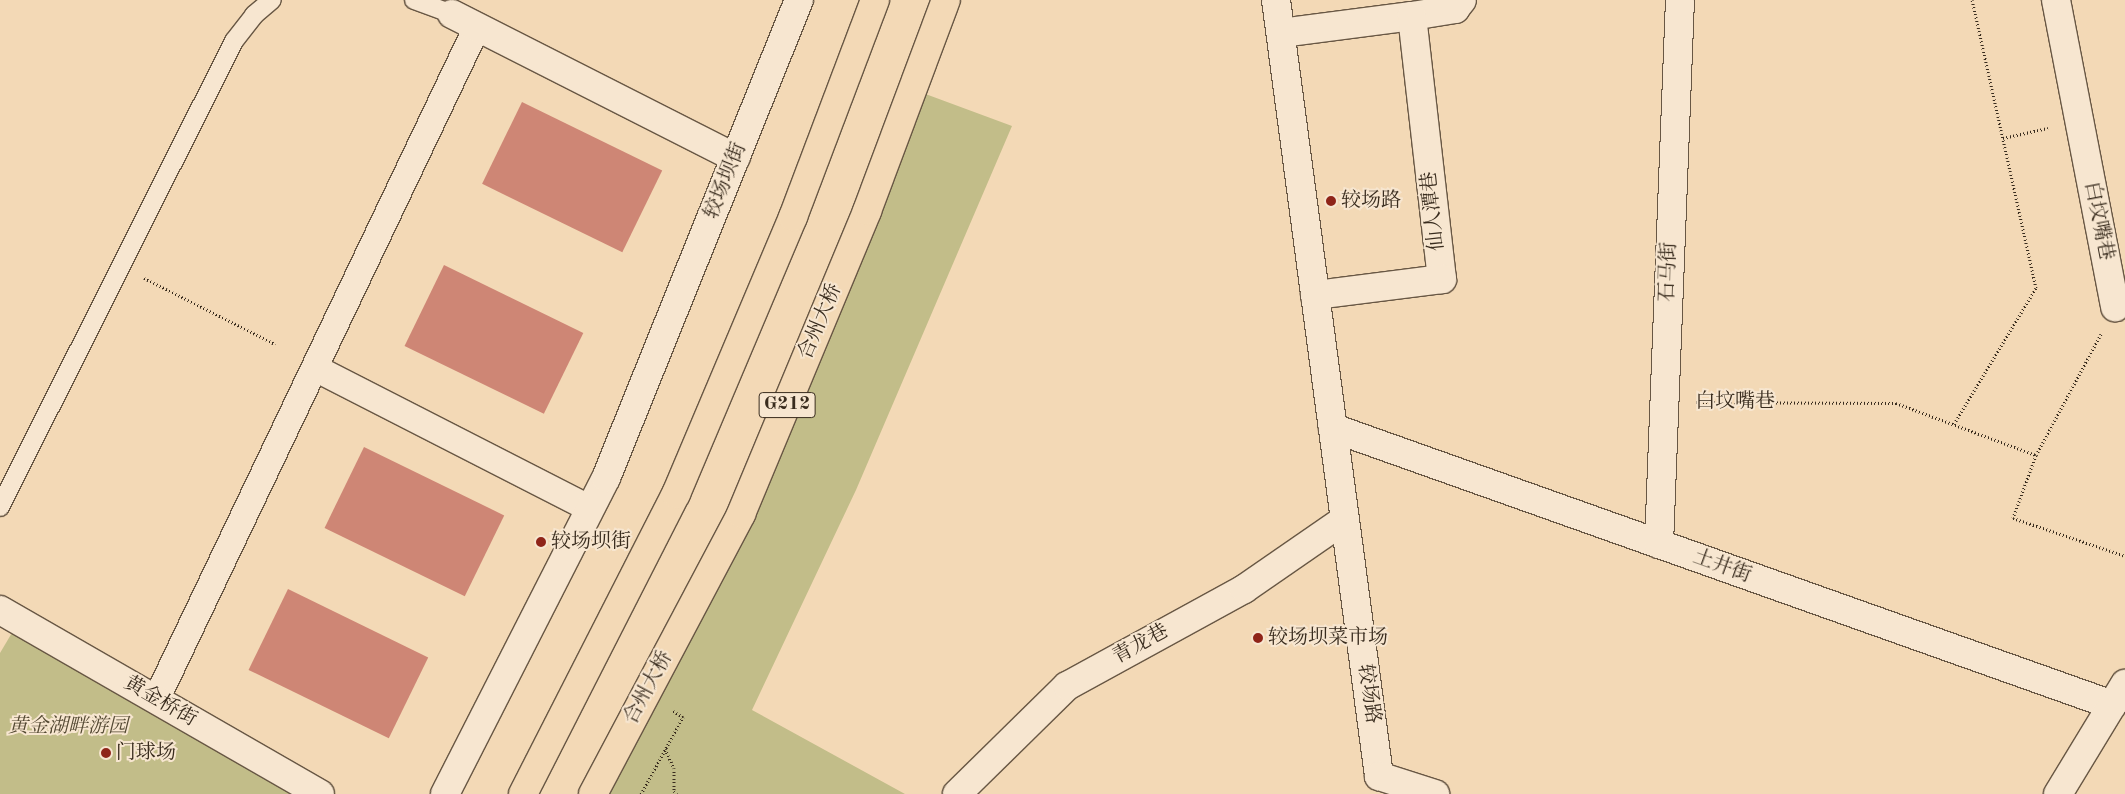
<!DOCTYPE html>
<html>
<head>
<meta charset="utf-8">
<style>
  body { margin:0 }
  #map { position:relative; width:2125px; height:794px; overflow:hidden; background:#f3d9b6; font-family:"Old Standard TT","Noto Serif SC",serif }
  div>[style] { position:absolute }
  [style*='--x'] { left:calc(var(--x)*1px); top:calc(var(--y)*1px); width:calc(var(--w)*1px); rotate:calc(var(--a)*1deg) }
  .green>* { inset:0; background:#c2bd89 }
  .building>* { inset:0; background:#ce8675; transform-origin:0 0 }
  .path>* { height:3px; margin-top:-1.5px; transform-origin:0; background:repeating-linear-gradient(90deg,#392c1e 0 1px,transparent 0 3.5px) }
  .roads { filter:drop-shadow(1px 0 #685744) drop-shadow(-1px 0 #685744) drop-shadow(0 1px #685744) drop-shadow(0 -1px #685744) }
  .service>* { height:18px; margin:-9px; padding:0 9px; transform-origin:9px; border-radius:9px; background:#f7e6d0 }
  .pedestrian>* { height:26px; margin:-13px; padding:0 13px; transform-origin:13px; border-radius:13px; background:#f7e6d0 }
  .minor>* { height:28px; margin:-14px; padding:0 14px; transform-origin:14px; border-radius:14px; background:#f7e6d0 }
  .tertiary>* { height:28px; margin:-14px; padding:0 14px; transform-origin:14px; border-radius:14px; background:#f7e6d0 }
  .trunk>* { height:28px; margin:-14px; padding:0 14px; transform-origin:14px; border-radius:14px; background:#f3d9b6 }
  .dots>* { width:14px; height:14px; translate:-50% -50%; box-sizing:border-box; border:2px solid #f7e6d0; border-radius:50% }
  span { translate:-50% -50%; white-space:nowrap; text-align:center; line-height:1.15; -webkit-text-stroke:4px #f7e6d0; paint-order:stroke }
  .shield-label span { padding:1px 4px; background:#f7e6d0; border:1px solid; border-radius:4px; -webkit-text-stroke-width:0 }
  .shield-label { font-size:19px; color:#392c1e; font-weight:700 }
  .street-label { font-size:20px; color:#392c1e }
  .poi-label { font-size:20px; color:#392c1e }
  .left { translate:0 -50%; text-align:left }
  .park-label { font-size:20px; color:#544933; font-style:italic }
</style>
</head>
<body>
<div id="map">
  <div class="green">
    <i style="clip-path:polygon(912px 89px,1012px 126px,856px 490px,752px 710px,905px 794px,594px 794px,741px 514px)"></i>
    <i style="clip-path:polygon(19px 621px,320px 794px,0 794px,0 653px)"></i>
  </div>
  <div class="building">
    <i style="left:522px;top:102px;width:156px;height:91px;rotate:26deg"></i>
    <i style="left:444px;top:265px;width:155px;height:90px;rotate:26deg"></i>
    <i style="left:364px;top:447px;width:156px;height:90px;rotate:26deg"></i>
    <i style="left:288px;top:589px;width:156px;height:90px;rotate:26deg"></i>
  </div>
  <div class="path">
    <i style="--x:2003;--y:138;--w:46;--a:-12.5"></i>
    <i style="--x:144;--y:278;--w:147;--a:26.7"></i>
    <i style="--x:2101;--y:334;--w:137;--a:118.2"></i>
    <i style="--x:2036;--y:455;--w:67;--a:110.1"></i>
    <i style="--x:2013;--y:518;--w:118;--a:18.7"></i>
    <i style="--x:1696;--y:402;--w:200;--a:0.3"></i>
    <i style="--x:1896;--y:403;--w:149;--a:20.4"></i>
    <i style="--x:1954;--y:424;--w:159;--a:-58.9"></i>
    <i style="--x:2036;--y:288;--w:295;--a:-102.5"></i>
    <i style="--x:665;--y:749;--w:21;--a:65"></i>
    <i style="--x:674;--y:768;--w:23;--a:90"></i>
    <i style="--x:674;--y:791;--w:4;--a:45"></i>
    <i style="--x:641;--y:794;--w:88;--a:-61.4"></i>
    <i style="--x:683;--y:717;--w:12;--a:-149"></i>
  </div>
  <div class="roads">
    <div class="service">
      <i style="--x:414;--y:0;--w:40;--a:20.2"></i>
      <i style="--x:0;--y:507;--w:521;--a:-63.34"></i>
      <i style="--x:234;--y:41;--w:33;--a:-52"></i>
      <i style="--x:254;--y:15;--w:23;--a:-40"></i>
    </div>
    <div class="pedestrian">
      <i style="--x:315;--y:368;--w:309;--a:27.1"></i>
      <i style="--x:156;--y:700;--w:746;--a:-64.5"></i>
    </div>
    <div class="minor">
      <i style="--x:2056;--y:0;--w:313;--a:79.1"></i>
      <i style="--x:452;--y:14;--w:318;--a:26.9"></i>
      <i style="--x:1412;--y:16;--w:44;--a:-9.2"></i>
      <i style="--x:1455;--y:9;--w:11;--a:-52"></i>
      <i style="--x:1281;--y:33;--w:132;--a:-7.4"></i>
      <i style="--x:1412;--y:16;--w:265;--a:83.5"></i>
      <i style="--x:1442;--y:279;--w:128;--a:172.8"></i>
      <i style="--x:1333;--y:428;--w:827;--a:19.57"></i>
      <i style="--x:1659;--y:544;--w:544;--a:-87.79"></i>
      <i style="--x:0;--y:610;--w:369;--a:29.9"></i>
      <i style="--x:445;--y:794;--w:355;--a:-63"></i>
      <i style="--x:606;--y:478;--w:515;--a:-68.01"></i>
      <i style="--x:957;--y:794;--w:154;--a:-44.5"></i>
      <i style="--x:1067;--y:686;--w:202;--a:-28.7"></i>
      <i style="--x:1244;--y:589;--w:121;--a:-34.6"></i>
      <i style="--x:2058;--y:794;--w:129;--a:-58.7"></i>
    </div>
    <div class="tertiary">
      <i style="--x:1276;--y:0;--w:783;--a:82.44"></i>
      <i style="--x:1379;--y:776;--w:59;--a:17.8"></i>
    </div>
    <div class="trunk">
      <i style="--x:523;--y:794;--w:337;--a:-63"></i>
      <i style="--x:676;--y:494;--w:301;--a:-67.1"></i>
      <i style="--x:793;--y:217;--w:232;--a:-69.3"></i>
      <i style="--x:593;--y:794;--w:317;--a:-62.1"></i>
      <i style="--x:741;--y:514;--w:328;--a:-67.4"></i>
      <i style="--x:867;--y:211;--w:225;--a:-69.5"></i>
    </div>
  </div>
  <div class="dots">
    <i style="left:1331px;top:201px;background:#8f2418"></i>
    <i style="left:541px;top:542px;background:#8f2418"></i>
    <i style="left:1258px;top:638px;background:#8f2418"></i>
    <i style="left:106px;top:753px;background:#8f2418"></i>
  </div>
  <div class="shield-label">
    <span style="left:787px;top:405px">G212</span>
  </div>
  <div class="street-label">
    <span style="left:726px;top:181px;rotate:-68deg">较场坝街</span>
    <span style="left:1434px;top:211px;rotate:-96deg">仙人潭巷</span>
    <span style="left:2098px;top:221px;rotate:79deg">白坟嘴巷</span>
    <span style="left:1669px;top:272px;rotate:-88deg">石马街</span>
    <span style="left:821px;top:322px;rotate:-67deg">合州大桥</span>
    <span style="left:1735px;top:402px">白坟嘴巷</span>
    <span style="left:1722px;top:567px;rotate:20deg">土井街</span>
    <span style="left:1141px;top:645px;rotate:-29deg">青龙巷</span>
    <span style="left:649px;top:688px;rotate:-62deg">合州大桥</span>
    <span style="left:1368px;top:694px;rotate:82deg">较场路</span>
    <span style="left:160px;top:702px;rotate:30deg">黄金桥街</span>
  </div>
  <div class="poi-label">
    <span class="left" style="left:1341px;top:201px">较场路</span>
    <span class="left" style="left:551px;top:542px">较场坝街</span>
    <span class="left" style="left:1268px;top:638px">较场坝菜市场</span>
    <span class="left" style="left:116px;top:753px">门球场</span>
  </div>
  <div class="park-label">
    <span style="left:68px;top:727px">黄金湖畔游园</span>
  </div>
</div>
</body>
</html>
